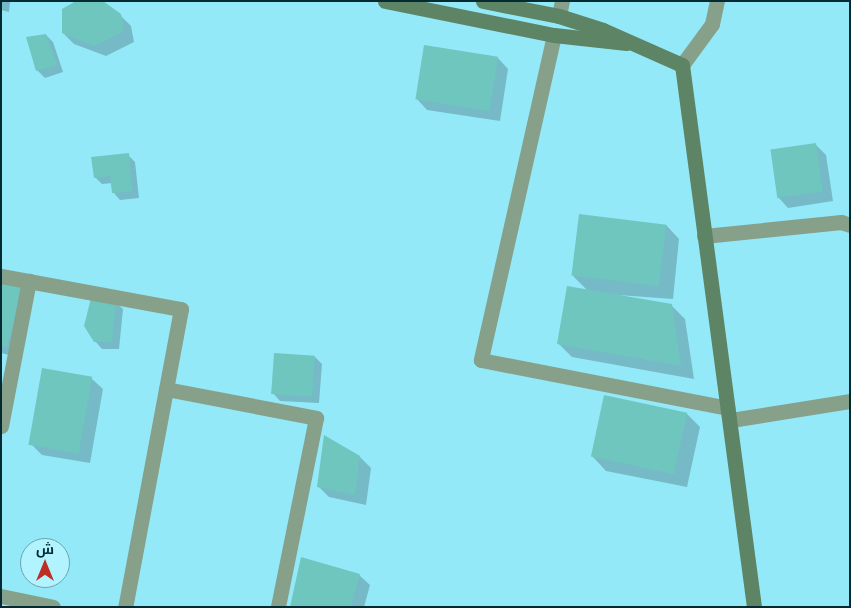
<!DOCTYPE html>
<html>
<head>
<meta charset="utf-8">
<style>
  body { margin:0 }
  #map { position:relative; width:851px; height:608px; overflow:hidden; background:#93e9f8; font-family:Raleway,Cairo,sans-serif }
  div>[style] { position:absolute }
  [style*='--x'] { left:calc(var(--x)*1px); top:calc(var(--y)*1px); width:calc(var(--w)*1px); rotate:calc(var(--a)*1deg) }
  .shadow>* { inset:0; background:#0003 }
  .building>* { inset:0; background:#6fc6bf; transform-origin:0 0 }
  .street>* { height:15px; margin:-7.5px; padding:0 7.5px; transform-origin:7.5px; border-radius:7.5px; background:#86a08a }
  .secondary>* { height:15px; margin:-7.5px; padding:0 7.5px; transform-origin:7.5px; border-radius:7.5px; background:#5d8464 }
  span { translate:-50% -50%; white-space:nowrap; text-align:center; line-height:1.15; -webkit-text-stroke:4px #b1f4ff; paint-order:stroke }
  .frame { position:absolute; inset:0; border:2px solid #042b31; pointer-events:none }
  .north { position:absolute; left:20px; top:538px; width:50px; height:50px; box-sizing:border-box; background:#b1f4ff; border:1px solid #6ca4ad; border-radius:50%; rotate:0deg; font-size:14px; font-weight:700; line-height:20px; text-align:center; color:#042b31 }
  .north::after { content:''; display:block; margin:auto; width:18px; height:22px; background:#bd2f24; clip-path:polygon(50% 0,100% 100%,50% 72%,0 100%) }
</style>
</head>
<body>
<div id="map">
  <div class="shadow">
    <i style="clip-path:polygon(1px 1px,10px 1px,9px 12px,1px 10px)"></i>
    <i style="clip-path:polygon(120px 15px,131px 26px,134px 42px,106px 56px,74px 44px,63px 33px)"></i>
    <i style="clip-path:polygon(46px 35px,53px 42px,63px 72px,45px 78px,37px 70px)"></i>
    <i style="clip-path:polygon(498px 58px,508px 69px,500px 121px,427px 110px,417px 99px)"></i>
    <i style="clip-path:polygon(815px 144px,826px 155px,833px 201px,788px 208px,778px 197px)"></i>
    <i style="clip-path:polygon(128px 155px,135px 162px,139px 198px,120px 200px,113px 192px,112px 183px,102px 184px,95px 177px)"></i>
    <i style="clip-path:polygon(666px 225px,679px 239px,673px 299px,604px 294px,671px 305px,685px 319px,694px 379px,572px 357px,558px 343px,588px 291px,573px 276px)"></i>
    <i style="clip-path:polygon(1px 283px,22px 287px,18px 357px,1px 353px)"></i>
    <i style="clip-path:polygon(115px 302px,123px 309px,119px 349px,102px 349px,95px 341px)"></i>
    <i style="clip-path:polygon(315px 357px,322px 364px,319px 403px,280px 401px,273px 393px)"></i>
    <i style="clip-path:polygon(43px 369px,92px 379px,103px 389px,90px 463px,42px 455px,31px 444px)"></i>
    <i style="clip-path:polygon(686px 413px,700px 427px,687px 487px,606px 471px,593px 457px)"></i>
    <i style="clip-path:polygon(360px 457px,371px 468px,366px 505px,329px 497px,318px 486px)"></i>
    <i style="clip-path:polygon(359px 575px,370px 585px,364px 607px,291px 607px)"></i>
  </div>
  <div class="building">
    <i style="clip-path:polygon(76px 1px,103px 1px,121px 14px,124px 31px,94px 46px,62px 33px,62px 9px)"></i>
    <i style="clip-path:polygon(46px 34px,57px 65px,36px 71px,26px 37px)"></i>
    <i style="left:424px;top:45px;width:75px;height:55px;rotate:9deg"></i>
    <i style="left:816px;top:143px;width:49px;height:46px;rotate:82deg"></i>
    <i style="clip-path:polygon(129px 153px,132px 191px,112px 193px,110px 176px,94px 178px,91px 157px)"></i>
    <i style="left:579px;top:214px;width:88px;height:62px;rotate:7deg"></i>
    <i style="clip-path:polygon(1px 282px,23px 286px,7px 347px,1px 346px)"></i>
    <i style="clip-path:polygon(567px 286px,672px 304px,681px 366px,557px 344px)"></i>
    <i style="clip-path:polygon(91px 298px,116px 301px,112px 342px,94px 342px,84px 326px)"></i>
    <i style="left:274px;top:353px;width:41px;height:41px;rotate:4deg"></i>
    <i style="left:42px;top:368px;width:51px;height:78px;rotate:10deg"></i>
    <i style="left:604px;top:395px;width:85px;height:63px;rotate:12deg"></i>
    <i style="clip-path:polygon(324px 435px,360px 456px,355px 495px,317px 487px)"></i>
    <i style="clip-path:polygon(301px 557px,360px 574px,351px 607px,290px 607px)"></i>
  </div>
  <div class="street">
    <i style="--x:559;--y:16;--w:15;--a:-79"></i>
    <i style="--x:554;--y:35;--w:333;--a:102.7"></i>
    <i style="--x:481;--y:360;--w:251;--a:11"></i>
    <i style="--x:682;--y:65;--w:51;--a:-53.8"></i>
    <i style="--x:712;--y:24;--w:24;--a:-78"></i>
    <i style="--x:704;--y:236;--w:138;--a:-5.8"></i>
    <i style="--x:841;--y:222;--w:9;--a:18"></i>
    <i style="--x:1;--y:276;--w:183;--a:10.4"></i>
    <i style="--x:181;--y:309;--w:303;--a:100.6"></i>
    <i style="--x:166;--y:389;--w:153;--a:10.9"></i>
    <i style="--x:316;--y:418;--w:193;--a:101.4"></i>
    <i style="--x:731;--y:420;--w:121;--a:-9.1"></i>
    <i style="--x:1;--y:426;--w:148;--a:-79.1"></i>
    <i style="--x:1;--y:596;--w:53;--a:11.9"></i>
  </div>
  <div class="secondary">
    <i style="--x:385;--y:1;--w:172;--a:11.4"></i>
    <i style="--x:554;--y:35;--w:73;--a:6.3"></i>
    <i style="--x:483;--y:1;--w:77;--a:11.2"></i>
    <i style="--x:559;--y:16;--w:46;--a:17.7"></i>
    <i style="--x:603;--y:30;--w:86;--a:23.9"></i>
    <i style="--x:682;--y:65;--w:547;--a:82.43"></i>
  </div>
  <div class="frame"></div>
  <div class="north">ش</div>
</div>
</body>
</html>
